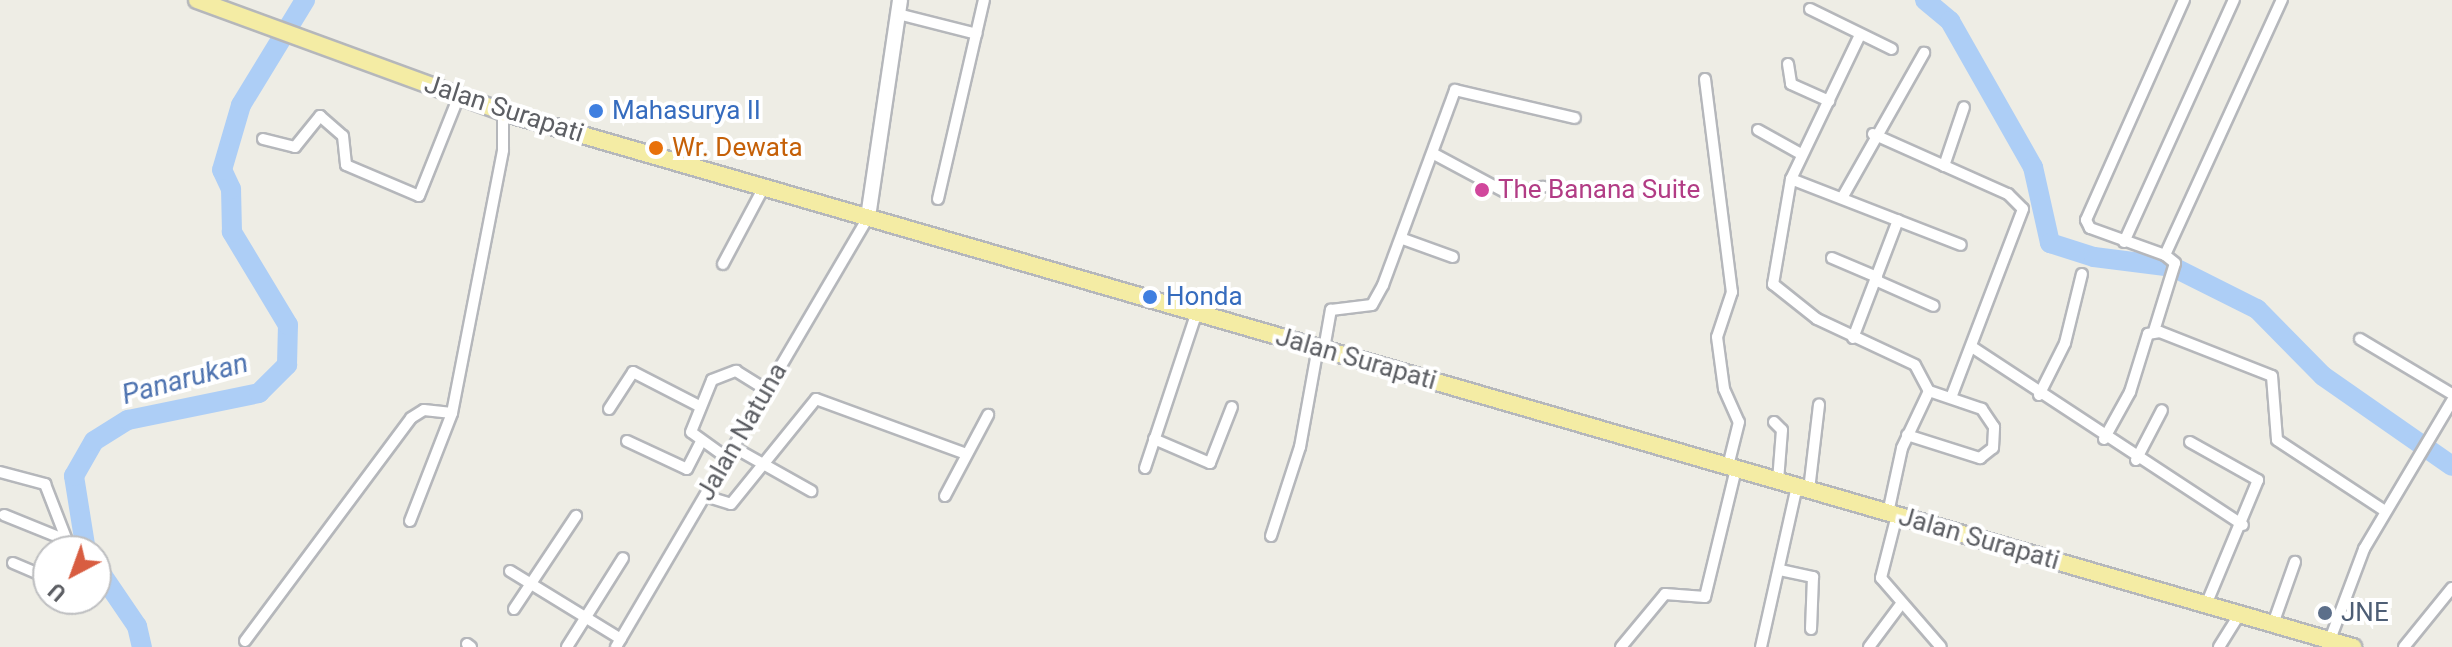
<!DOCTYPE html>
<html>
<head>
<meta charset="utf-8">
<style>
  body { margin:0 }
  #map { position:relative; width:2452px; height:647px; overflow:hidden; background:#eeede5; font-family:Roboto,sans-serif }
  div>[style] { position:absolute }
  [style*='--x'] { left:calc(var(--x)*1px); top:calc(var(--y)*1px); width:calc(var(--w)*1px); rotate:calc(var(--a)*1deg) }
  .river>* { height:20px; margin:-10px; padding:0 10px; transform-origin:10px; border-radius:10px; background:#adcef6 }
  .roads { filter:drop-shadow(2px 0 #b5b7bb) drop-shadow(-2px 0 #b5b7bb) drop-shadow(0 2px #b5b7bb) drop-shadow(0 -2px #b5b7bb) }
  .minor>* { height:10px; margin:-5px; padding:0 5px; transform-origin:5px; border-radius:5px; background:#fff }
  .secondary>* { height:14px; margin:-7px; padding:0 7px; transform-origin:7px; border-radius:7px; background:#fff }
  .trunk>* { height:16px; margin:-8px; padding:0 8px; transform-origin:8px; border-radius:8px; background:#f4eca4 }
  .dots>* { width:22px; height:22px; translate:-50% -50%; box-sizing:border-box; border:4px solid #fff; border-radius:50% }
  span { translate:-50% -50%; white-space:nowrap; text-align:center; line-height:1.15; -webkit-text-stroke:8px #fff; paint-order:stroke }
  .street-label { font-size:26px; color:#5d5f64 }
  .shop-label { font-size:26px; color:#366cbe }
  .left { translate:0 -50%; text-align:left }
  .food-label { font-size:26px; color:#c56008 }
  .hotel-label { font-size:26px; color:#b23c85 }
  .service-label { font-size:26px; color:#4e5e75 }
  .water-label { font-size:28px; color:#4e73b0; font-style:italic }
  .north { position:absolute; left:32px; top:535px; width:80px; height:80px; box-sizing:border-box; background:#fff; border:2px solid #bebfc1; border-radius:50%; rotate:221deg; font-size:22px; font-weight:700; line-height:32px; text-align:center; color:#5d5f64 }
  .north::after { content:''; display:block; margin:auto; width:28px; height:36px; background:#d85d41; clip-path:polygon(50% 0,100% 100%,50% 72%,0 100%) }
</style>
</head>
<body>
<div id="map">
  <div class="river">
    <i style="--x:1925;--y:0;--w:33;--a:40"></i>
    <i style="--x:1950;--y:21;--w:168;--a:60.4"></i>
    <i style="--x:2033;--y:167;--w:78;--a:77.4"></i>
    <i style="--x:2050;--y:243;--w:46;--a:17.7"></i>
    <i style="--x:2094;--y:257;--w:80;--a:7.2"></i>
    <i style="--x:2173;--y:267;--w:94;--a:26.6"></i>
    <i style="--x:2257;--y:309;--w:94;--a:45.4"></i>
    <i style="--x:2323;--y:376;--w:157;--a:34.9"></i>
    <i style="--x:86;--y:551;--w:76;--a:-99.1"></i>
    <i style="--x:74;--y:476;--w:40;--a:-60.3"></i>
    <i style="--x:94;--y:441;--w:40;--a:-32"></i>
    <i style="--x:128;--y:420;--w:134;--a:-11.6"></i>
    <i style="--x:259;--y:393;--w:40;--a:-45"></i>
    <i style="--x:287;--y:365;--w:40;--a:-88.6"></i>
    <i style="--x:288;--y:325;--w:109;--a:-121.1"></i>
    <i style="--x:232;--y:232;--w:43;--a:-91.3"></i>
    <i style="--x:231;--y:189;--w:21;--a:-115"></i>
    <i style="--x:222;--y:170;--w:68;--a:-73.7"></i>
    <i style="--x:241;--y:105;--w:123;--a:-58.6"></i>
    <i style="--x:96;--y:566;--w:73;--a:55.7"></i>
    <i style="--x:137;--y:626;--w:22;--a:77"></i>
  </div>
  <div class="roads">
    <div class="minor">
      <i style="--x:1810;--y:9;--w:91;--a:26"></i>
      <i style="--x:898;--y:14;--w:81;--a:14.2"></i>
      <i style="--x:1860;--y:35;--w:160;--a:115.6"></i>
      <i style="--x:1791;--y:179;--w:107;--a:99.7"></i>
      <i style="--x:1773;--y:284;--w:56;--a:38.5"></i>
      <i style="--x:1817;--y:319;--w:108;--a:25.1"></i>
      <i style="--x:1915;--y:365;--w:30;--a:62"></i>
      <i style="--x:1788;--y:64;--w:20;--a:81"></i>
      <i style="--x:1791;--y:84;--w:42;--a:24.1"></i>
      <i style="--x:1705;--y:79;--w:215;--a:82.8"></i>
      <i style="--x:1732;--y:292;--w:47;--a:108.4"></i>
      <i style="--x:1717;--y:337;--w:52;--a:82.3"></i>
      <i style="--x:1724;--y:389;--w:36;--a:66"></i>
      <i style="--x:1739;--y:422;--w:45;--a:104"></i>
      <i style="--x:1758;--y:130;--w:49;--a:29.2"></i>
      <i style="--x:1873;--y:134;--w:148;--a:24"></i>
      <i style="--x:2008;--y:194;--w:21;--a:45"></i>
      <i style="--x:2023;--y:209;--w:202;--a:110.9"></i>
      <i style="--x:263;--y:139;--w:33;--a:14"></i>
      <i style="--x:295;--y:147;--w:40;--a:-51"></i>
      <i style="--x:320;--y:116;--w:30;--a:41"></i>
      <i style="--x:343;--y:136;--w:29;--a:84"></i>
      <i style="--x:346;--y:165;--w:79;--a:23"></i>
      <i style="--x:419;--y:196;--w:108;--a:-68.2"></i>
      <i style="--x:1434;--y:154;--w:85;--a:28.1"></i>
      <i style="--x:1509;--y:194;--w:35;--a:-12"></i>
      <i style="--x:1944;--y:166;--w:62;--a:-71.3"></i>
      <i style="--x:1791;--y:179;--w:182;--a:21.2"></i>
      <i style="--x:1842;--y:198;--w:167;--a:-60.5"></i>
      <i style="--x:938;--y:199;--w:204;--a:-77"></i>
      <i style="--x:1403;--y:239;--w:53;--a:19.8"></i>
      <i style="--x:2124;--y:242;--w:266;--a:-65.6"></i>
      <i style="--x:2165;--y:255;--w:80;--a:-160.2"></i>
      <i style="--x:2090;--y:228;--w:9;--a:-117"></i>
      <i style="--x:2086;--y:220;--w:241;--a:-66"></i>
      <i style="--x:1832;--y:258;--w:49;--a:22.9"></i>
      <i style="--x:723;--y:264;--w:87;--a:-62"></i>
      <i style="--x:1875;--y:280;--w:64;--a:23.8"></i>
      <i style="--x:2154;--y:331;--w:71;--a:-72.8"></i>
      <i style="--x:2175;--y:263;--w:13;--a:-141"></i>
      <i style="--x:2165;--y:255;--w:281;--a:-65.4"></i>
      <i style="--x:1853;--y:338;--w:126;--a:-69.1"></i>
      <i style="--x:2360;--y:339;--w:107;--a:30.9"></i>
      <i style="--x:1972;--y:347;--w:324;--a:33.3"></i>
      <i style="--x:1324;--y:349;--w:40;--a:-80"></i>
      <i style="--x:1331;--y:310;--w:41;--a:-7"></i>
      <i style="--x:1372;--y:305;--w:23;--a:-61"></i>
      <i style="--x:1383;--y:285;--w:208;--a:-69.7"></i>
      <i style="--x:1455;--y:90;--w:123;--a:13.1"></i>
      <i style="--x:2039;--y:395;--w:58;--a:-63.4"></i>
      <i style="--x:2065;--y:343;--w:71;--a:-76.2"></i>
      <i style="--x:609;--y:409;--w:44;--a:-57"></i>
      <i style="--x:633;--y:372;--w:76;--a:27.2"></i>
      <i style="--x:1774;--y:422;--w:11;--a:45"></i>
      <i style="--x:1782;--y:430;--w:51;--a:94.5"></i>
      <i style="--x:1907;--y:435;--w:77;--a:17.5"></i>
      <i style="--x:1980;--y:458;--w:16;--a:-38"></i>
      <i style="--x:1993;--y:448;--w:21;--a:-87"></i>
      <i style="--x:1994;--y:427;--w:22;--a:-124"></i>
      <i style="--x:1982;--y:409;--w:56;--a:-161.2"></i>
      <i style="--x:1154;--y:439;--w:61;--a:23.2"></i>
      <i style="--x:1210;--y:463;--w:60;--a:-68.6"></i>
      <i style="--x:2104;--y:439;--w:54;--a:-61"></i>
      <i style="--x:2130;--y:392;--w:61;--a:-72.8"></i>
      <i style="--x:2148;--y:334;--w:12;--a:-9"></i>
      <i style="--x:2160;--y:332;--w:120;--a:21.4"></i>
      <i style="--x:2272;--y:376;--w:64;--a:85.5"></i>
      <i style="--x:2277;--y:440;--w:129;--a:33.3"></i>
      <i style="--x:627;--y:441;--w:66;--a:25"></i>
      <i style="--x:687;--y:469;--w:29;--a:-63"></i>
      <i style="--x:2190;--y:442;--w:78;--a:29.2"></i>
      <i style="--x:2258;--y:480;--w:135;--a:112.6"></i>
      <i style="--x:733;--y:447;--w:90;--a:29.4"></i>
      <i style="--x:727;--y:458;--w:44;--a:-144.2"></i>
      <i style="--x:691;--y:432;--w:56;--a:-68"></i>
      <i style="--x:712;--y:380;--w:26;--a:-21"></i>
      <i style="--x:736;--y:371;--w:36;--a:32"></i>
      <i style="--x:2136;--y:460;--w:56;--a:-62.5"></i>
      <i style="--x:1145;--y:468;--w:164;--a:-71.6"></i>
      <i style="--x:0;--y:472;--w:47;--a:14.9"></i>
      <i style="--x:45;--y:484;--w:72;--a:68.8"></i>
      <i style="--x:1809;--y:490;--w:86;--a:-83.3"></i>
      <i style="--x:705;--y:496;--w:27;--a:17"></i>
      <i style="--x:731;--y:504;--w:135;--a:-51"></i>
      <i style="--x:816;--y:399;--w:160;--a:20.1"></i>
      <i style="--x:945;--y:496;--w:92;--a:-62"></i>
      <i style="--x:1888;--y:513;--w:66;--a:-77.8"></i>
      <i style="--x:1902;--y:448;--w:63;--a:-64.7"></i>
      <i style="--x:4;--y:515;--w:67;--a:22"></i>
      <i style="--x:1897;--y:515;--w:65;--a:104.3"></i>
      <i style="--x:1881;--y:578;--w:91;--a:49"></i>
      <i style="--x:410;--y:521;--w:116;--a:-68.7"></i>
      <i style="--x:452;--y:413;--w:268;--a:-79"></i>
      <i style="--x:503;--y:150;--w:38;--a:-90"></i>
      <i style="--x:1271;--y:536;--w:94;--a:-72"></i>
      <i style="--x:1300;--y:447;--w:102;--a:-79.8"></i>
      <i style="--x:13;--y:563;--w:38;--a:23"></i>
      <i style="--x:1780;--y:570;--w:34;--a:12"></i>
      <i style="--x:1813;--y:577;--w:52;--a:92.2"></i>
      <i style="--x:510;--y:571;--w:130;--a:31.5"></i>
      <i style="--x:514;--y:609;--w:112;--a:-56.3"></i>
      <i style="--x:2273;--y:624;--w:66;--a:-70.5"></i>
      <i style="--x:245;--y:641;--w:278;--a:-53.3"></i>
      <i style="--x:411;--y:418;--w:15;--a:-32"></i>
      <i style="--x:424;--y:410;--w:28;--a:6"></i>
      <i style="--x:467;--y:644;--w:5;--a:37"></i>
      <i style="--x:2328;--y:645;--w:103;--a:-69.4"></i>
      <i style="--x:2364;--y:549;--w:172;--a:-59.3"></i>
      <i style="--x:567;--y:647;--w:105;--a:-57.8"></i>
      <i style="--x:616;--y:647;--w:498;--a:-59.6"></i>
      <i style="--x:1621;--y:647;--w:69;--a:-50.3"></i>
      <i style="--x:1665;--y:594;--w:40;--a:4.3"></i>
      <i style="--x:1705;--y:597;--w:132;--a:-76.4"></i>
      <i style="--x:1761;--y:647;--w:165;--a:-77.4"></i>
      <i style="--x:1869;--y:647;--w:54;--a:-53.3"></i>
      <i style="--x:2219;--y:647;--w:39;--a:-58"></i>
      <i style="--x:2404;--y:647;--w:76;--a:-50.9"></i>
    </div>
    <div class="secondary">
      <i style="--x:868;--y:217;--w:219;--a:-81.6"></i>
    </div>
    <div class="trunk">
      <i style="--x:197;--y:0;--w:326;--a:20.1"></i>
      <i style="--x:503;--y:112;--w:1926;--a:16.13"></i>
    </div>
  </div>
  <div class="dots">
    <i style="left:596px;top:111px;background:#3f7fe0"></i>
    <i style="left:656px;top:148px;background:#e8710a"></i>
    <i style="left:1482px;top:190px;background:#d1479c"></i>
    <i style="left:1150px;top:297px;background:#3f7fe0"></i>
    <i style="left:2325px;top:613px;background:#5c6f8a"></i>
  </div>
  <div class="street-label">
    <span style="left:504px;top:109px;rotate:18deg">Jalan Surapati</span>
    <span style="left:1356px;top:359px;rotate:16deg">Jalan Surapati</span>
    <span style="left:742px;top:432px;rotate:-60deg">Jalan Natuna</span>
    <span style="left:1979px;top:539px;rotate:16deg">Jalan Surapati</span>
  </div>
  <div class="shop-label">
    <span class="left" style="left:612px;top:111px">Mahasurya II</span>
    <span class="left" style="left:1166px;top:297px">Honda</span>
  </div>
  <div class="food-label">
    <span class="left" style="left:672px;top:148px">Wr. Dewata</span>
  </div>
  <div class="hotel-label">
    <span class="left" style="left:1498px;top:190px">The Banana Suite</span>
  </div>
  <div class="service-label">
    <span class="left" style="left:2341px;top:613px">JNE</span>
  </div>
  <div class="water-label">
    <span style="left:185px;top:379px;rotate:-15deg">Panarukan</span>
  </div>
  <div class="north">U</div>
</div>
</body>
</html>
